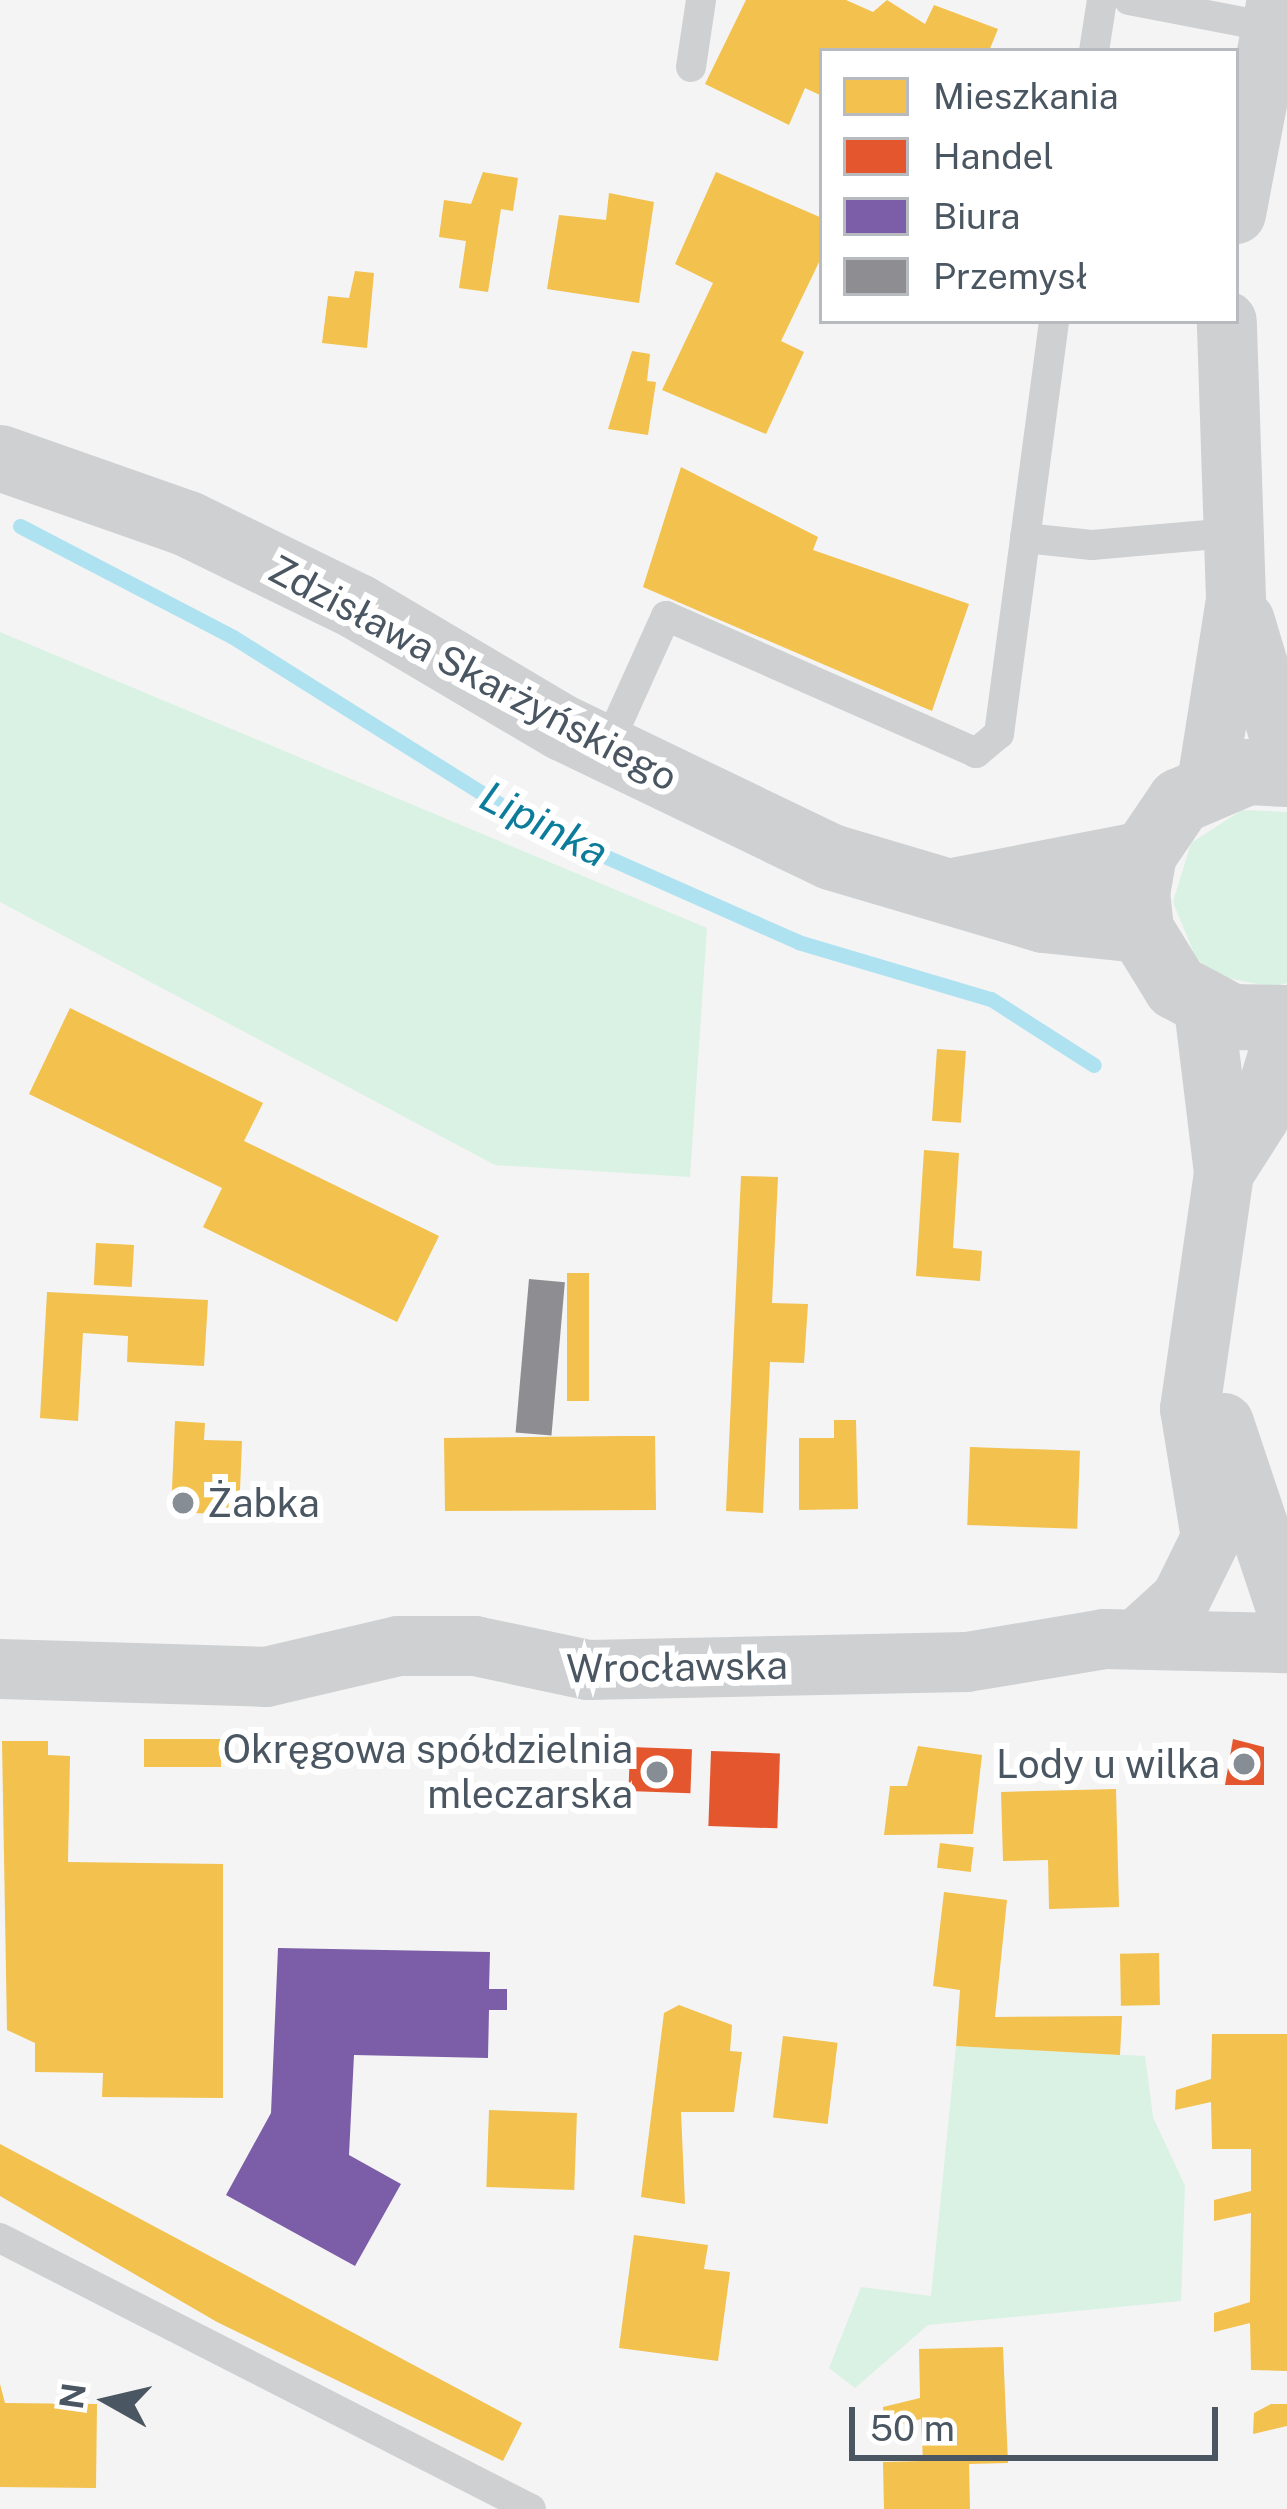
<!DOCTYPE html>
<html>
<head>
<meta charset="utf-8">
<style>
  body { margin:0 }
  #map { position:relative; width:1287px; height:2509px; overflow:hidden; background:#f4f4f4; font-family:"Public Sans",sans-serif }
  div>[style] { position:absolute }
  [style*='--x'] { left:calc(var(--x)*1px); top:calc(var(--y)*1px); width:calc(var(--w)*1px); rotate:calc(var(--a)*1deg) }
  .green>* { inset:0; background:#d9f2e3 }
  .homes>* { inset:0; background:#f2c14e; transform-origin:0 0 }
  .shops>* { inset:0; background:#e4572e; transform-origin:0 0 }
  .offices>* { inset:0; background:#7b5ea7 }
  .industry>* { inset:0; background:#8d8d92; transform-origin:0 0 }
  .stream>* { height:15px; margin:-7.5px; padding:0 7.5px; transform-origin:7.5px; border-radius:7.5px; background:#aee2f0 }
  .service>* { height:30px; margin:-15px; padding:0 15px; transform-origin:15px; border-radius:15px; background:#ced0d2 }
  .minor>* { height:60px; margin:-30px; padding:0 30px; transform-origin:30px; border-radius:30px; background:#ced0d2 }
  .tertiary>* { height:66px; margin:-33px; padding:0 33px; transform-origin:33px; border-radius:33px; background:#ced0d2 }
  .dots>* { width:33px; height:33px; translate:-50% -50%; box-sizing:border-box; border:6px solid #fff; border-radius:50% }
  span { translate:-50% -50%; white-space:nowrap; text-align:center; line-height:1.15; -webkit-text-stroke:12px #fff; paint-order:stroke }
  .street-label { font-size:39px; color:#4a5661 }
  .poi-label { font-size:39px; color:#4a5661 }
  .left { translate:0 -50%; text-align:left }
  .right { translate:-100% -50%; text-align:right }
  .water-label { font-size:42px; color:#0c7c9b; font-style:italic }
  .legend { position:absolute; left:819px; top:48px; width:420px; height:276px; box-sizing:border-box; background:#fff; border:3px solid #b7bbc0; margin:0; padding:15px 21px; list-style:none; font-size:36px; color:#4a5661 }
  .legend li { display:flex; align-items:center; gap:24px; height:60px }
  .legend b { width:60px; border:3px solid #b7bbc0 }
  .north { position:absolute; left:48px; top:2341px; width:120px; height:120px; -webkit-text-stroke:9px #fff; paint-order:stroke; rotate:278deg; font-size:33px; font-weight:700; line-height:48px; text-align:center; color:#4a5661 }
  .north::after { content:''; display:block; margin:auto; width:42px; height:54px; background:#4a5661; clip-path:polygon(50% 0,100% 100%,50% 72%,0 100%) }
  .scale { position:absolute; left:849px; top:2407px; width:369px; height:54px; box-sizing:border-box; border:6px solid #4a5661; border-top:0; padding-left:15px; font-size:36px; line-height:42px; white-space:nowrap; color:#4a5661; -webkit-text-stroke:9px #fff; paint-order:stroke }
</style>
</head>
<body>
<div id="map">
  <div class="green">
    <i style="clip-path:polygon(0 632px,707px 928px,690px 1177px,495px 1165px,0 902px)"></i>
    <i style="clip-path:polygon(1242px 810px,1287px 812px,1287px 983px,1272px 987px,1218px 976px,1196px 958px,1173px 902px,1191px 843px)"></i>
    <i style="clip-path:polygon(956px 2046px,1145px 2056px,1153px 2117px,1185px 2186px,1181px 2301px,928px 2325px,855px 2388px,829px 2368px,861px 2287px,931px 2296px)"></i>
  </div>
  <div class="homes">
    <i style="clip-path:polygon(746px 0,846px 0,873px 12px,887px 0,925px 24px,934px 5px,998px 29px,989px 51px,822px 51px,822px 96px,805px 88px,789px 125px,705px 84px)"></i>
    <i style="clip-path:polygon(483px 172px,518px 178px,513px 211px,501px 209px,488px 292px,459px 288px,466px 241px,439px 237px,444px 200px,471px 204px)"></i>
    <i style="clip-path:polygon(716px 172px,822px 218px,822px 256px,781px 341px,804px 352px,766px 434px,662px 390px,713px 283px,675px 264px)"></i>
    <i style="clip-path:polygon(609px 193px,654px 202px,639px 303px,547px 289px,559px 215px,606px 220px)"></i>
    <i style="clip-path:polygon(355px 271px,374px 273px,367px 348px,322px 343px,328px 296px,349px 298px)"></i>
    <i style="clip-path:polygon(632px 351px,650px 354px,647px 381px,656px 382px,648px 435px,608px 429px)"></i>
    <i style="clip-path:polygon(681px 467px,818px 537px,813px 550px,969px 604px,932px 711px,643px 587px)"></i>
    <i style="clip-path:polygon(70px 1008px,263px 1103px,244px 1141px,439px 1236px,397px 1322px,203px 1227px,222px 1188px,29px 1094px)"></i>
    <i style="left:937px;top:1049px;width:29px;height:72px;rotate:4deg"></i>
    <i style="clip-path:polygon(924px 1150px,959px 1153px,953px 1248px,982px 1251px,980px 1281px,916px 1276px)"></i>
    <i style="clip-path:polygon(741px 1176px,778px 1177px,772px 1303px,808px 1304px,804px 1363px,770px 1362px,763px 1513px,726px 1511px)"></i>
    <i style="left:96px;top:1243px;width:38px;height:42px;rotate:3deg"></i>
    <i style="left:567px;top:1273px;width:22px;height:128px"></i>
    <i style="clip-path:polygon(47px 1292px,208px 1300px,204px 1366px,127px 1362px,128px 1336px,83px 1333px,78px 1421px,40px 1418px)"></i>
    <i style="clip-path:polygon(834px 1420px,856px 1420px,858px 1509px,799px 1510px,799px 1438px,834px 1438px)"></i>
    <i style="clip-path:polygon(175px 1421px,205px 1423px,204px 1440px,242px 1441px,239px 1515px,171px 1512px)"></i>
    <i style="clip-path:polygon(624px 1436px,655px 1436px,656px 1510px,445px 1511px,444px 1438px)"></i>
    <i style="left:970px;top:1447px;width:110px;height:78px;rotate:2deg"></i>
    <i style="left:144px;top:1739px;width:77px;height:28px"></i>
    <i style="clip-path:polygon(2px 1741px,48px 1741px,48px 1755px,70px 1756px,68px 1862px,223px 1864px,223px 2098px,102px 2097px,103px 2073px,35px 2072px,35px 2043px,7px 2030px)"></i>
    <i style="clip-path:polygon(918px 1746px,982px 1755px,973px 1834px,884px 1835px,890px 1786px,907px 1786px)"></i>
    <i style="clip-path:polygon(1116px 1789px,1119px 1907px,1049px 1909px,1048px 1860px,1003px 1861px,1001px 1792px)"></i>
    <i style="left:940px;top:1843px;width:34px;height:25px;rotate:7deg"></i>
    <i style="clip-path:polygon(944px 1892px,1007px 1900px,995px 2017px,1122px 2016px,1120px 2055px,956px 2046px,960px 1990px,933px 1986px)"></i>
    <i style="left:1159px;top:1953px;width:52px;height:39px;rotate:89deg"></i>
    <i style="clip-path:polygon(679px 2005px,732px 2025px,730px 2051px,742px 2052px,734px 2112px,681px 2112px,685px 2204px,641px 2197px,664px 2013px)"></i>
    <i style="clip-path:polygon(1212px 2034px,1287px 2034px,1287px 2371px,1251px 2370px,1250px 2323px,1214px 2332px,1214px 2313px,1250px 2302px,1251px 2213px,1214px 2221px,1214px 2200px,1251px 2191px,1251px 2149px,1212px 2149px,1211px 2102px,1175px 2110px,1176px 2090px,1211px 2079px)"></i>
    <i style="left:783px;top:2036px;width:55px;height:82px;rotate:7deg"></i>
    <i style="left:489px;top:2110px;width:88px;height:77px;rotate:2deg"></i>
    <i style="clip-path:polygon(0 2144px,522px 2423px,503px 2461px,217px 2322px,0 2196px)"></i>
    <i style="clip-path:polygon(634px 2235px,708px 2245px,704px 2269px,730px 2272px,718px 2361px,619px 2348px)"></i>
    <i style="clip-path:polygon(1003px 2347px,1008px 2463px,969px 2464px,970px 2509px,884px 2509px,883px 2462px,923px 2461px,921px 2419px,884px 2429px,883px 2407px,920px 2398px,919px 2349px)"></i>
    <i style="clip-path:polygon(0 2384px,5px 2403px,97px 2404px,96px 2488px,0 2487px)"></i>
    <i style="clip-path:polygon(1271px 2404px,1287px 2404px,1287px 2426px,1253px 2434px,1254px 2413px)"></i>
  </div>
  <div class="shops">
    <i style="clip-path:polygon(1233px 1739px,1264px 1747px,1264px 1785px,1225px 1785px)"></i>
    <i style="left:630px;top:1747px;width:62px;height:44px;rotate:2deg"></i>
    <i style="left:711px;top:1751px;width:69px;height:75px;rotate:2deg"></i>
  </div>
  <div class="offices">
    <i style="clip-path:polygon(278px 1948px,490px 1952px,489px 1989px,507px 1989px,507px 2010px,489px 2010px,488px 2058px,354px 2055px,349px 2155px,401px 2184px,355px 2266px,226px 2195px,271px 2113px)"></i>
  </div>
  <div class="industry">
    <i style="left:529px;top:1279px;width:36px;height:154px;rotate:5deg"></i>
  </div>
  <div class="stream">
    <i style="--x:20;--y:526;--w:240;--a:27.5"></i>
    <i style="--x:233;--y:637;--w:350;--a:32.1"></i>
    <i style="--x:530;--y:823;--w:293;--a:23.9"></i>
    <i style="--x:798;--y:942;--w:201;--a:16.5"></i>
    <i style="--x:991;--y:999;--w:122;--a:32.7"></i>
  </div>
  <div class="service">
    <i style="--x:1129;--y:0;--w:143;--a:10.9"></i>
    <i style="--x:1094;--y:51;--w:52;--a:-81.1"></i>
    <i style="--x:691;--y:67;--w:68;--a:-81.5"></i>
    <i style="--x:1025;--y:538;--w:67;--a:6"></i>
    <i style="--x:1092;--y:545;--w:139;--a:-5"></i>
    <i style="--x:606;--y:749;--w:146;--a:-65.7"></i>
    <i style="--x:666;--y:616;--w:339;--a:23.8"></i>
    <i style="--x:976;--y:753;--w:30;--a:-40"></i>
    <i style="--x:999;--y:734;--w:417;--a:-82.4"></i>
    <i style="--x:0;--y:2238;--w:596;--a:27.04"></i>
  </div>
  <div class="minor">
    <i style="--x:1236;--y:214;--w:218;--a:-79.2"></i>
    <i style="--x:1245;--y:621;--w:147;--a:73.4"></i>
    <i style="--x:1207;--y:783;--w:186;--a:-81"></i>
    <i style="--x:1236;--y:599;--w:278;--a:-91.9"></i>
    <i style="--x:1224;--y:1173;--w:65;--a:-57.5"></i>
    <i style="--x:1259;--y:1118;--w:97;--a:-73.2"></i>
    <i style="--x:1224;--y:1423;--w:198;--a:71.5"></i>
    <i style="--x:1137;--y:1639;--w:59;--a:-42.3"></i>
    <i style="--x:1181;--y:1599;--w:68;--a:-63.8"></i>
    <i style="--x:1211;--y:1538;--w:131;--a:-99.2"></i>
    <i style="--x:1190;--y:1409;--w:238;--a:-81.8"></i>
    <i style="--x:1224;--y:1173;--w:167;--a:-96.9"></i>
    <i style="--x:0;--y:1669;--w:266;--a:1.7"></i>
    <i style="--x:266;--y:1677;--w:136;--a:-13.2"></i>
    <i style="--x:398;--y:1646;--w:77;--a:0"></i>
    <i style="--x:475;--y:1646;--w:116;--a:12"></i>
    <i style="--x:588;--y:1670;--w:379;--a:-1.2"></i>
    <i style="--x:967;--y:1662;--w:139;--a:-9.5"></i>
    <i style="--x:1104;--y:1639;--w:183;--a:1.3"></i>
  </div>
  <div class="tertiary">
    <i style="--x:0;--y:458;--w:199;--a:19.3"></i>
    <i style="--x:188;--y:524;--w:189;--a:26"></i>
    <i style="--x:358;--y:607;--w:238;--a:30.6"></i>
    <i style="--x:563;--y:728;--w:297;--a:25.7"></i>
    <i style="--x:831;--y:857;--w:222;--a:16.5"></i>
    <i style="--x:1044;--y:920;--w:98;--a:5.9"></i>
    <i style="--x:1287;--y:774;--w:39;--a:-177"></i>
    <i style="--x:1248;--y:772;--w:74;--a:156.9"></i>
    <i style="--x:1180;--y:801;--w:64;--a:124.2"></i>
    <i style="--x:1144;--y:854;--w:39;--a:100"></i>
    <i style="--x:1137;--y:892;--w:38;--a:84"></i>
    <i style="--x:1141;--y:930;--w:67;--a:58.4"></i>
    <i style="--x:1176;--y:987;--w:64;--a:28.2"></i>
    <i style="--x:1232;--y:1017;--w:55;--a:1"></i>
    <i style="--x:959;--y:890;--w:188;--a:-11"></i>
  </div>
  <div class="dots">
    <i style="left:183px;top:1503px;background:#868d94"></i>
    <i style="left:1244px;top:1764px;background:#868d94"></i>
    <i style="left:657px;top:1772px;background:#868d94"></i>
  </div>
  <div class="street-label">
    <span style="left:473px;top:673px;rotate:28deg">Zdzisława Skarżyńskiego</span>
    <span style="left:677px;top:1667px;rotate:-1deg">Wrocławska</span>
  </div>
  <div class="poi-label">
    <span class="left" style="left:207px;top:1503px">Żabka</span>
    <span class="right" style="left:633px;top:1772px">Okręgowa spółdzielnia<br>mleczarska</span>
    <span class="right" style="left:1220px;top:1764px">Lody u wilka</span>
  </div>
  <div class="water-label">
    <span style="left:544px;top:824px;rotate:27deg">Lipinka</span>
  </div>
  <ul class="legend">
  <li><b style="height:33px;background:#f2c14e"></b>Mieszkania</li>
  <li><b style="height:33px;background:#e4572e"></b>Handel</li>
  <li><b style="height:33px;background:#7b5ea7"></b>Biura</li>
  <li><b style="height:33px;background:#8d8d92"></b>Przemysł</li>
  </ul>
  <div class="north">N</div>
  <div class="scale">50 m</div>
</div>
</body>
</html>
